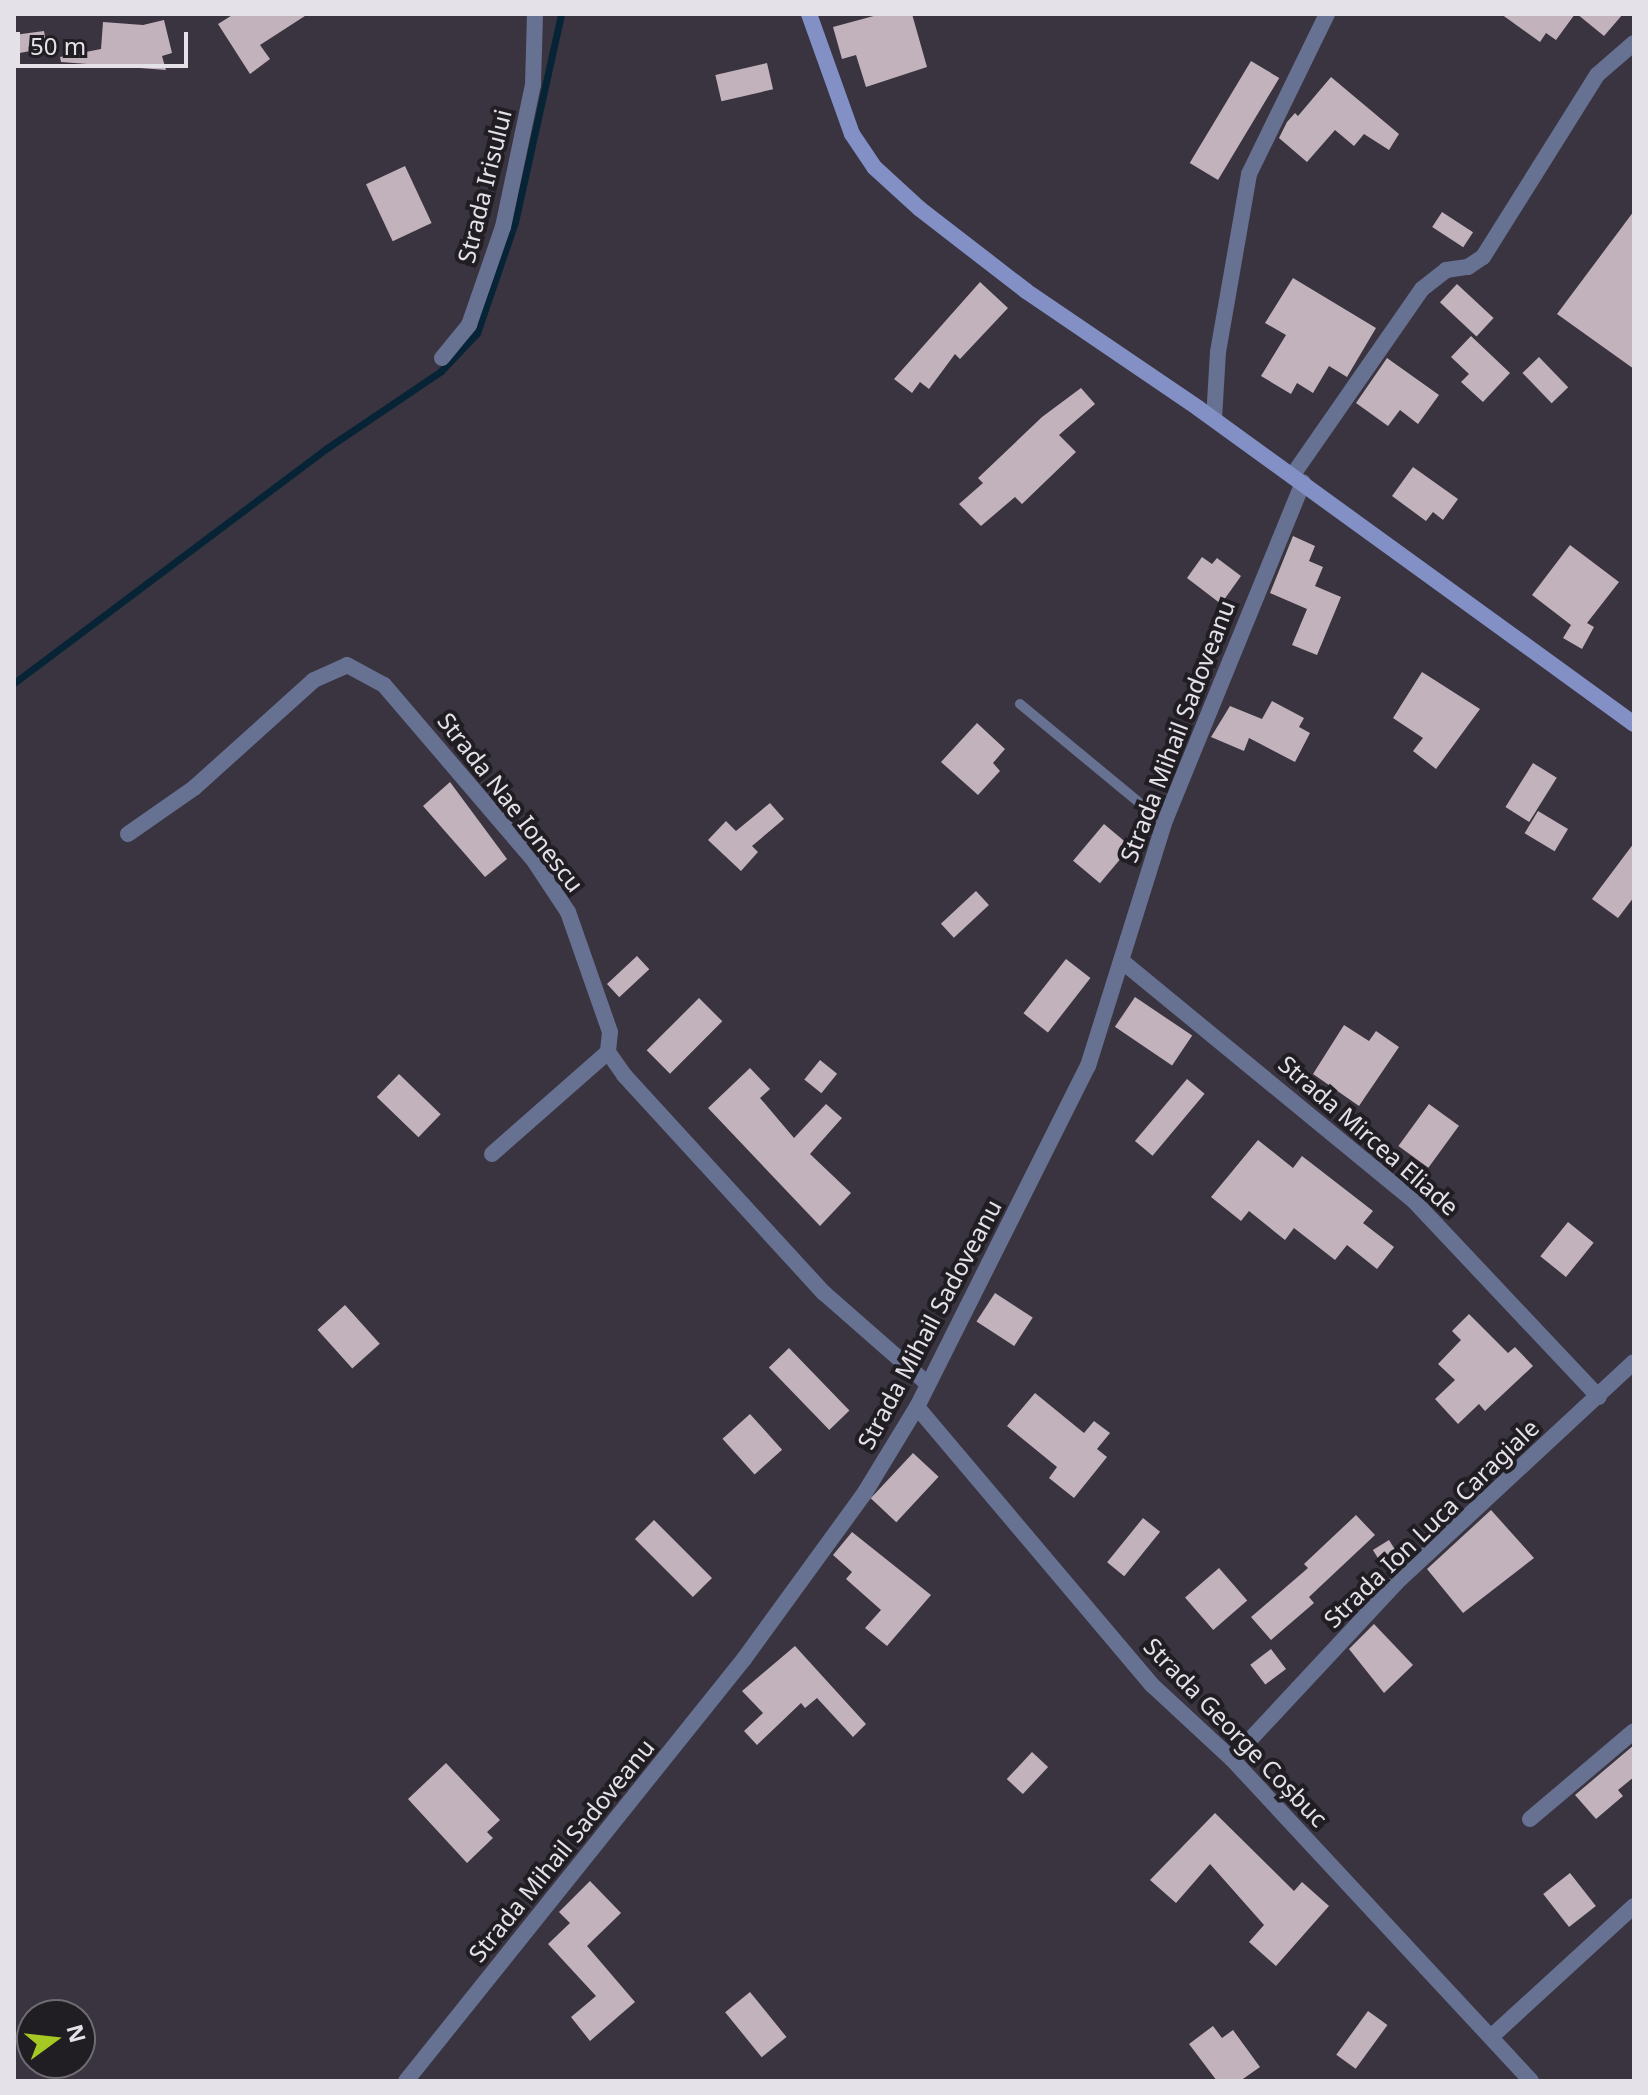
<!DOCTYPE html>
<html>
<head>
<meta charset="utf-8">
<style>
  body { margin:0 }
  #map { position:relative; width:1648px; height:2095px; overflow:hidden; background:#3a3440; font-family:"Noto Sans",sans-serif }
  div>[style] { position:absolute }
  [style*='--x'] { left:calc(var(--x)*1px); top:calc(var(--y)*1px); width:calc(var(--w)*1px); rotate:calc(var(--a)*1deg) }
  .stream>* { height:7px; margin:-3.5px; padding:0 3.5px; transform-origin:3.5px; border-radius:3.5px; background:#062435 }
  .building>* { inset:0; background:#c2b2bb; transform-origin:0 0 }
  .service>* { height:10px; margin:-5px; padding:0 5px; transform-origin:5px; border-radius:5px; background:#677192 }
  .minor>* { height:16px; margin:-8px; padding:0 8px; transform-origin:8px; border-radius:8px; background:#677192 }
  .secondary>* { height:16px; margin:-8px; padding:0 8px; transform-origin:8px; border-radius:8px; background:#8290c5 }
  span { translate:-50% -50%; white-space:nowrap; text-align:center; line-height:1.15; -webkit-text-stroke:8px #201d23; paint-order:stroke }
  .street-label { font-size:24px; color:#e5e1e9 }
  .frame { position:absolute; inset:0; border:16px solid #e5e1e9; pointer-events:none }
  .north { position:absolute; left:16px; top:1999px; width:80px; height:80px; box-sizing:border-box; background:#201d23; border:2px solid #6f6b72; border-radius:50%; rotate:75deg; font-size:22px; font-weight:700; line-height:32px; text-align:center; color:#e5e1e9 }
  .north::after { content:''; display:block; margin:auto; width:28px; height:36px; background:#a5c823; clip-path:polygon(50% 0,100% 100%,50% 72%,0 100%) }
  .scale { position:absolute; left:16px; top:32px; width:172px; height:36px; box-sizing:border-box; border:4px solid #e5e1e9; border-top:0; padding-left:10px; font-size:24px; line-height:28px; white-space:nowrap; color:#e5e1e9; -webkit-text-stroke:6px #201d23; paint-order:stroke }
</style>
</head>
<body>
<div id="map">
  <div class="stream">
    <i style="--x:14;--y:683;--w:391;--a:-36.9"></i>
    <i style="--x:327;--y:448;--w:138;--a:-34"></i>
    <i style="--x:441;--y:371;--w:52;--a:-46.5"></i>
    <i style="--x:477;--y:333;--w:117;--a:-71.1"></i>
    <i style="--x:515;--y:222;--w:213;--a:-77.5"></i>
  </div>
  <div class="building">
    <i style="clip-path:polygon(234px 14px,308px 14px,260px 45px,270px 59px,250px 74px,218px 24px)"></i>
    <i style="clip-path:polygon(881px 14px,912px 14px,927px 67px,866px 87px,856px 55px,842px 59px,833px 27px)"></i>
    <i style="clip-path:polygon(1501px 14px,1575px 14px,1556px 40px,1546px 33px,1540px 42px)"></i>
    <i style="clip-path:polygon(1577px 14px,1623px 14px,1604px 36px)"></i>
    <i style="clip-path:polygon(164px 20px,172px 53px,162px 56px,166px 70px,61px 62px,60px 57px,101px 49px,103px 22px,143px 25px)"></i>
    <i style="clip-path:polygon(44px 31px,47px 48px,14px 54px,14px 35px)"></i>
    <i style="left:1251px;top:61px;width:33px;height:119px;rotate:31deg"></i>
    <i style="left:767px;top:63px;width:27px;height:53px;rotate:77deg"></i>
    <i style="clip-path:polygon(1331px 77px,1399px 134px,1389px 150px,1364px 134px,1354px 146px,1335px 130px,1307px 162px,1279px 138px,1287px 122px,1295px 113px,1298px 116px)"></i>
    <i style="left:405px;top:166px;width:63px;height:43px;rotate:65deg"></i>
    <i style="clip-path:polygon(1634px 211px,1634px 369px,1557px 314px)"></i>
    <i style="left:1442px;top:212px;width:37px;height:18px;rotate:33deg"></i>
    <i style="clip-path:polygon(1293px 278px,1376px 328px,1347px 377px,1329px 366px,1313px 393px,1297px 383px,1291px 394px,1261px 376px,1286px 335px,1265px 323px)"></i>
    <i style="clip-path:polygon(980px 282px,1008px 308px,960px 359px,955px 354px,929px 389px,920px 382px,912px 393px,894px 379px)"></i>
    <i style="left:1457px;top:284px;width:50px;height:25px;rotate:43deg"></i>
    <i style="clip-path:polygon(1471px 336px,1510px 373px,1483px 402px,1461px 382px,1469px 374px,1451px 357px)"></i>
    <i style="left:1539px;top:357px;width:42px;height:23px;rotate:46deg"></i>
    <i style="clip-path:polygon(1387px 358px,1439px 395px,1418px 424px,1400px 410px,1388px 426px,1356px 403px)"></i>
    <i style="clip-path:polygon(1081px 388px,1095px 404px,1059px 435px,1076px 452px,1022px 504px,1015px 497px,981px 526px,959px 504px,983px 483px,978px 478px,1042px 417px)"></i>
    <i style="clip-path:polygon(1413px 467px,1458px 499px,1443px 520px,1433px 512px,1426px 521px,1392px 496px)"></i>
    <i style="clip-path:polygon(1293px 536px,1315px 546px,1309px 561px,1323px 567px,1315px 586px,1341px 597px,1317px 655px,1292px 645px,1307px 609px,1270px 593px)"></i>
    <i style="clip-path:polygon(1570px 545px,1619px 582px,1587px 623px,1594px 627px,1582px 649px,1563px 638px,1571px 625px,1532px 595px)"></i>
    <i style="clip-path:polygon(1202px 557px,1212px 564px,1217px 558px,1241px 576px,1221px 604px,1187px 578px)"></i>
    <i style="clip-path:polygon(1422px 672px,1480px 709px,1436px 769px,1413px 751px,1423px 738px,1393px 718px)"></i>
    <i style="clip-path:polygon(1272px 701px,1304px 718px,1299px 727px,1310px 733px,1295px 762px,1249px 738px,1244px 751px,1211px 737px,1230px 706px,1262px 719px)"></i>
    <i style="clip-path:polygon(977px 723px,1005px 749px,993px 763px,1000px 771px,978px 795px,941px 762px)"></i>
    <i style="left:1533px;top:763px;width:28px;height:52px;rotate:32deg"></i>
    <i style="clip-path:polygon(450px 782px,507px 859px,485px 877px,423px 806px)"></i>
    <i style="clip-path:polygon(770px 803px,784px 819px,752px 846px,758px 852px,741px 871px,708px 840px,726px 821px,736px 831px)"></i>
    <i style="left:1538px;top:811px;width:35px;height:26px;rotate:31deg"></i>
    <i style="left:1104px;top:824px;width:35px;height:48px;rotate:40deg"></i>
    <i style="clip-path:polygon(1634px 843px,1634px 897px,1618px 918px,1592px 899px)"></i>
    <i style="left:976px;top:891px;width:19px;height:48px;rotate:47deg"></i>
    <i style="left:637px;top:956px;width:18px;height:41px;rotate:47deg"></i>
    <i style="left:1066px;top:959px;width:31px;height:69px;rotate:38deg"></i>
    <i style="left:1135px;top:997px;width:69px;height:36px;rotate:34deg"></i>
    <i style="left:699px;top:998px;width:33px;height:74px;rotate:45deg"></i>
    <i style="clip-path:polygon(1344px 1025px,1369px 1041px,1376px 1031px,1399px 1047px,1359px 1106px,1313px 1074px)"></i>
    <i style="left:820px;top:1060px;width:22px;height:25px;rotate:39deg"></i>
    <i style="clip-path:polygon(750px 1068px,770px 1089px,760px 1098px,794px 1138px,826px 1104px,842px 1118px,810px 1154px,851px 1193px,820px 1226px,708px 1108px)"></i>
    <i style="left:399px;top:1074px;width:58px;height:32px;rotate:44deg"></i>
    <i style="left:1187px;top:1079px;width:23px;height:81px;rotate:40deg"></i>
    <i style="left:1429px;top:1104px;width:37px;height:52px;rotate:36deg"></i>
    <i style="clip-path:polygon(1258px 1140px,1293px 1168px,1302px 1156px,1373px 1211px,1363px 1223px,1394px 1247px,1377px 1269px,1347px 1245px,1335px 1260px,1294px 1228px,1285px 1240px,1249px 1211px,1241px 1221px,1211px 1197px)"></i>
    <i style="left:1568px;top:1222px;width:33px;height:44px;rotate:39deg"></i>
    <i style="left:995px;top:1293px;width:45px;height:34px;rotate:33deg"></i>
    <i style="left:345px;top:1305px;width:52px;height:37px;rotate:48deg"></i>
    <i style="clip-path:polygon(1469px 1314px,1508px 1353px,1515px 1347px,1533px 1366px,1485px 1411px,1479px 1404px,1458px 1424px,1435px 1399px,1455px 1380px,1438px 1364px,1461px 1340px,1452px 1331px)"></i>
    <i style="left:789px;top:1348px;width:87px;height:28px;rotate:46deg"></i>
    <i style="clip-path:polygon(1035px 1393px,1084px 1433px,1094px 1421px,1110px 1433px,1097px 1449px,1107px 1457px,1074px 1498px,1049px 1478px,1057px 1467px,1007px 1426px)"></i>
    <i style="left:750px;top:1414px;width:48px;height:37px;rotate:48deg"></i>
    <i style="left:913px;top:1453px;width:35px;height:62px;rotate:43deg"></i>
    <i style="clip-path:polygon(1491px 1510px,1534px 1558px,1463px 1613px,1427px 1569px)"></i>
    <i style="clip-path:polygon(1356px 1515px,1375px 1535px,1309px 1597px,1314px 1603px,1271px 1640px,1251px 1617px,1308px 1568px,1304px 1564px)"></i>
    <i style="left:1143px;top:1518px;width:22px;height:57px;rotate:39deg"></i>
    <i style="left:654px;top:1520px;width:82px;height:27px;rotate:45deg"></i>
    <i style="clip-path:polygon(852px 1532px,931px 1595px,887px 1646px,865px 1628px,881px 1610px,846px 1579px,852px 1572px,833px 1555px)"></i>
    <i style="left:1389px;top:1540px;width:19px;height:19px;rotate:58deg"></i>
    <i style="left:1219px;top:1568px;width:43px;height:45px;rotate:49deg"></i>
    <i style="clip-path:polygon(1374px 1624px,1413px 1665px,1384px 1693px,1349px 1649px)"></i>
    <i style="clip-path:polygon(795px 1646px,866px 1724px,853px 1737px,817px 1698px,805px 1708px,801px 1703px,757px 1745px,744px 1731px,763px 1713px,742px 1691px)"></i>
    <i style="left:1271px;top:1649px;width:25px;height:26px;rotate:53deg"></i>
    <i style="clip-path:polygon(1634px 1745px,1634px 1777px,1618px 1790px,1623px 1796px,1596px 1819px,1575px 1795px)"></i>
    <i style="left:1032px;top:1752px;width:22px;height:37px;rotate:43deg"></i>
    <i style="clip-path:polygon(446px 1763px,500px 1820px,487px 1832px,493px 1838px,467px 1863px,408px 1799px)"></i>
    <i style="clip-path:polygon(1215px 1813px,1294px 1891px,1302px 1882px,1329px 1906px,1276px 1966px,1249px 1942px,1264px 1925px,1210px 1864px,1176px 1903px,1150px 1880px)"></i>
    <i style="left:1570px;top:1873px;width:42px;height:34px;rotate:52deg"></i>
    <i style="clip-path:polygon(590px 1881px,621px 1913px,587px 1946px,635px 2002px,590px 2041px,571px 2017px,596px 1996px,548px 1944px,570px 1923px,559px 1912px)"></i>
    <i style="left:750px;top:1992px;width:58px;height:32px;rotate:51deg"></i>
    <i style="left:1368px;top:2011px;width:24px;height:54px;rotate:36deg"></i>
    <i style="clip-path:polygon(1213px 2026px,1222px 2038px,1233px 2030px,1260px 2067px,1240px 2081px,1217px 2081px,1189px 2044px)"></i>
  </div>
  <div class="service">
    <i style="--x:1020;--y:704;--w:187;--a:39.6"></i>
  </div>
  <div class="minor">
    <i style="--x:442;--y:358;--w:43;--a:-50.7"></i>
    <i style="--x:469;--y:325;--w:104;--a:-70.9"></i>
    <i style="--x:503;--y:227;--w:145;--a:-78.1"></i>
    <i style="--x:533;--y:85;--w:71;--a:-88.4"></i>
    <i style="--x:1214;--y:419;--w:67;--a:-86.6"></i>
    <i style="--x:1218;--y:352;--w:181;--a:-80.1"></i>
    <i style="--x:1249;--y:174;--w:178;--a:-64"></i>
    <i style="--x:1292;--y:476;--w:228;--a:-55.2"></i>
    <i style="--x:1422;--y:289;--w:31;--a:-38"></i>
    <i style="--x:1446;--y:270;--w:22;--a:-8"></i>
    <i style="--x:1468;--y:267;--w:18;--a:-34"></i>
    <i style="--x:1483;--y:257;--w:215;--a:-57.9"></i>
    <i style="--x:1597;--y:75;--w:49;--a:-40.9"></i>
    <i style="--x:128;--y:834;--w:80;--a:-34.9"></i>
    <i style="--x:194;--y:788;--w:161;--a:-42"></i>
    <i style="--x:314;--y:680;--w:36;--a:-24"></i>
    <i style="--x:347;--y:665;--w:42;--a:28.4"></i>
    <i style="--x:384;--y:685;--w:233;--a:49.5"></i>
    <i style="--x:535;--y:862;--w:60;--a:56.6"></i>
    <i style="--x:568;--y:912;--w:127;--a:70.7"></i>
    <i style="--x:610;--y:1032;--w:20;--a:96"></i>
    <i style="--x:608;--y:1052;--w:28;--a:55"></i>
    <i style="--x:624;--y:1075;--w:296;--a:47.5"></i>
    <i style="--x:824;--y:1293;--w:138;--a:41.2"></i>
    <i style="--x:1123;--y:962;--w:378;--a:39.4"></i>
    <i style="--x:1415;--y:1202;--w:268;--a:46.7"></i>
    <i style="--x:492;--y:1154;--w:154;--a:-41.3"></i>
    <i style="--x:917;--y:1407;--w:364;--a:49.8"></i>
    <i style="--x:1152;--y:1685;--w:109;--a:42.8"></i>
    <i style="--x:1232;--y:1759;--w:439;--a:47.1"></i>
    <i style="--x:1232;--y:1759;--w:242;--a:-47"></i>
    <i style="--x:1397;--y:1582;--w:323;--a:-42.9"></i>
    <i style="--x:1530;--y:1819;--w:136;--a:-40.2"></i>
    <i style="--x:1491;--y:2037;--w:194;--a:-42.5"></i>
    <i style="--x:406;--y:2081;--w:541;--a:-51.31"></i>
    <i style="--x:744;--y:1659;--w:204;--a:-54"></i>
    <i style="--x:864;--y:1494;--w:102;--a:-58.7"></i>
    <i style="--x:917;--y:1407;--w:381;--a:-63.4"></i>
    <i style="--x:1088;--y:1066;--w:255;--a:-72.6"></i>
    <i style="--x:1164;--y:823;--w:368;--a:-67.8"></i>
  </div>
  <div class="secondary">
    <i style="--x:809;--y:14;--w:127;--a:70.3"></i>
    <i style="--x:852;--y:134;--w:40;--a:56"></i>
    <i style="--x:874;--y:167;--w:62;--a:42.4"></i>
    <i style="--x:920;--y:209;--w:134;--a:37.7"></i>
    <i style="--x:1026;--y:291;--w:208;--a:34.2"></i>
    <i style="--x:1198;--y:408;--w:538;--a:35.93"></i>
  </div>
  <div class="street-label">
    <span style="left:484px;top:186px;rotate:-76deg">Strada Irisului</span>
    <span style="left:1177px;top:731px;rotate:-69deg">Strada Mihail Sadoveanu</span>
    <span style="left:511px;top:802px;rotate:52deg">Strada Nae Ionescu</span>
    <span style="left:1369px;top:1135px;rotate:41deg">Strada Mircea Eliade</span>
    <span style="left:929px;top:1324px;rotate:-62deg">Strada Mihail Sadoveanu</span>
    <span style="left:1431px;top:1523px;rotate:-44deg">Strada Ion Luca Caragiale</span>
    <span style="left:1236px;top:1732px;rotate:46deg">Strada George Coșbuc</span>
    <span style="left:561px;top:1850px;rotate:-51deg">Strada Mihail Sadoveanu</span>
  </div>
  <div class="frame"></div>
  <div class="north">N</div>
  <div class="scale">50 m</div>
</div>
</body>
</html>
